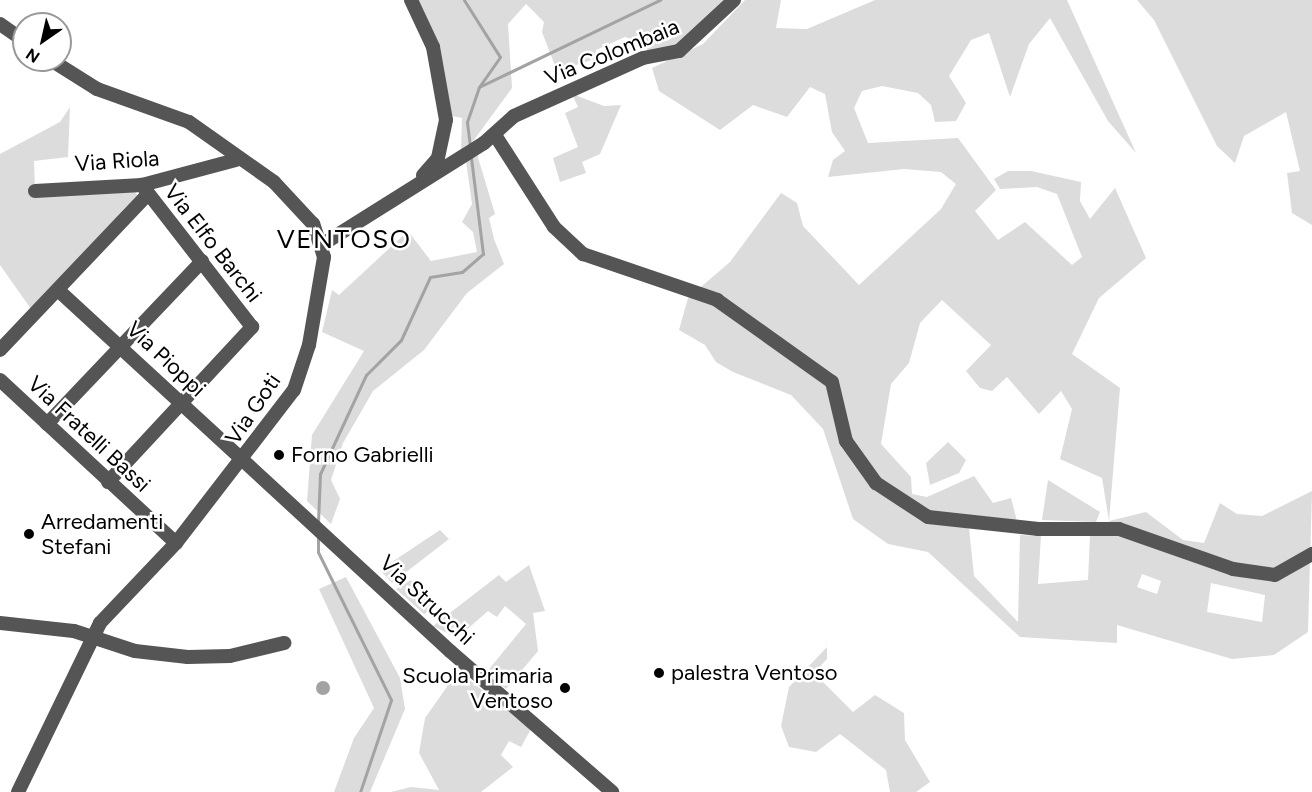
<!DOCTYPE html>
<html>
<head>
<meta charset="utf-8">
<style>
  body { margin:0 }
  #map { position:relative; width:1312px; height:792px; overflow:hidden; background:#fff; font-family:Figtree,sans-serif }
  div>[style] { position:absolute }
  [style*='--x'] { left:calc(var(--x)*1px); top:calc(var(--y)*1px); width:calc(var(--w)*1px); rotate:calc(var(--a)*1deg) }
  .green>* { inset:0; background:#dcdcdc }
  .water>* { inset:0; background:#a3a3a3 }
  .round { border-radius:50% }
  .stream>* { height:3px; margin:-1.5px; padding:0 1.5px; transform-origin:1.5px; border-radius:1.5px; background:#a3a3a3 }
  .minor>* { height:14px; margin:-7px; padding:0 7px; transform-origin:7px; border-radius:7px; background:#555 }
  .dots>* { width:16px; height:16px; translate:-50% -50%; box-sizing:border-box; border:3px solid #fff; border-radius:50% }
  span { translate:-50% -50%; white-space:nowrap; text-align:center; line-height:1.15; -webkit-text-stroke:5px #fff; paint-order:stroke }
  .street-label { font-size:22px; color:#000 }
  .poi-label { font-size:22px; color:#000 }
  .left { translate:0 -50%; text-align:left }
  .right { translate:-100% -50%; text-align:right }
  .quarter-label { font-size:26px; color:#000; letter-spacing:1.5px }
  .north { position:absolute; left:12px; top:12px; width:60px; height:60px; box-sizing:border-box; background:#fff; border:2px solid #999; border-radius:50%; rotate:214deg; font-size:16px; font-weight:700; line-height:24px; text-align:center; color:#000 }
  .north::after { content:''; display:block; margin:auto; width:21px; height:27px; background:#000; clip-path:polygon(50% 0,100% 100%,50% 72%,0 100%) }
</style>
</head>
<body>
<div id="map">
  <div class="green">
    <i style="clip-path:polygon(417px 0,729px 0,673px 48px,647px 55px,647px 44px,625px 37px,596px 50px,595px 59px,557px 71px,542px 32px,544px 22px,526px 4px,508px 24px,512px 88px,474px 140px,461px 149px,462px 118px,452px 116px,438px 47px)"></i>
    <i style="clip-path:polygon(evenodd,745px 0,781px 0,776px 28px,807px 29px,875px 0,1067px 0,1136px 153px,1108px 121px,1050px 18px,1029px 44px,1010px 97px,989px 33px,971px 40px,949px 76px,966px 103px,956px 121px,935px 122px,931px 105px,918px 93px,882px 86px,862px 91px,854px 108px,868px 143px,958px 138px,996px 190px,975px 211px,998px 240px,1025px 222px,1072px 265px,1082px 257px,1057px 194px,1037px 187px,1000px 189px,994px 179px,1008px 171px,1031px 171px,1081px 182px,1080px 201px,1090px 219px,1115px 188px,1146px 258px,1099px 298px,1072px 354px,1120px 388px,1109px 521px,1146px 512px,1183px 540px,1204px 543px,1220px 503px,1237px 514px,1262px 516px,1312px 491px,1308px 632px,1274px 655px,1232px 659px,1117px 625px,1117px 643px,1020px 637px,928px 552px,888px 544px,853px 519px,823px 429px,791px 395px,733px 372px,716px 362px,705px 345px,679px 330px,688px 298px,730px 262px,781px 193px,797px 203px,803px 226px,859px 285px,941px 209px,956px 184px,941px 172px,904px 169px,828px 177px,833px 160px,845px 151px,832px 132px,825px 94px,810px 87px,787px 117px,753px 105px,720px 130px,659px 91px,652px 68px,703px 44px,745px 0,942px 300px,991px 345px,966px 371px,980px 388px,992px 391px,1007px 377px,1039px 414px,1061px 391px,1072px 409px,1060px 459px,1102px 478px,1109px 521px,1123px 534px,1090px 536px,1088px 580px,1038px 584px,1041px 536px,1020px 535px,1018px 622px,974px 576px,969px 528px,941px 524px,1017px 521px,1011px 498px,993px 503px,974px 476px,927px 497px,912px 494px,911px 477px,881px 444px,891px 384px,909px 363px,920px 323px,942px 300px,745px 0,1142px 574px,1161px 581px,1157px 594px,1137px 587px,1142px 574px,745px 0,1211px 583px,1265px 595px,1262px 622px,1207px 612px,1211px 583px)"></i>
    <i style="clip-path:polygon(1137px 0,1312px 0,1312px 225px,1292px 213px,1287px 173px,1300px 171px,1286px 112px,1244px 136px,1235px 163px,1217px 146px,1154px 20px)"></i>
    <i style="clip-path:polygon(572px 94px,604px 106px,621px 105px,600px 154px,582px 162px,586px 173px,560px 182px,553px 158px,578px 147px,565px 113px,578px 107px)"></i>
    <i style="clip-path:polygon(70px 107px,68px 157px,34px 161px,35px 191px,133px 185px,137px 195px,31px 309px,0 265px,0 154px,60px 122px)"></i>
    <i style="clip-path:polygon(477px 154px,495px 214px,489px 218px,494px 239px,504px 264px,467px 293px,424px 350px,373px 391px,343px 443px,331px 480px,340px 499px,331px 524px,307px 501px,312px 435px,364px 351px,322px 332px,332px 290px,339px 295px,408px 231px,431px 261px,477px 252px,473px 232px,462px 222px,472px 204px,466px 161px)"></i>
    <i style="clip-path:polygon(948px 442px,966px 460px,959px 473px,930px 485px,926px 463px)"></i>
    <i style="clip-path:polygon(1048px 480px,1100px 512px,1096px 522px,1042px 520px)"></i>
    <i style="clip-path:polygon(440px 530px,449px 539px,392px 583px,380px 570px)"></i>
    <i style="clip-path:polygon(529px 565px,545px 611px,533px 613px,538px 651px,506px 689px,486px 673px,526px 624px,505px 606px,497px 617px,488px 611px,457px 638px,433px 626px,499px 575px,506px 582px)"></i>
    <i style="clip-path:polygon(346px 577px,400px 678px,405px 709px,370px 792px,334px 792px,354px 738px,374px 708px,319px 589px)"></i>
    <i style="clip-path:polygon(411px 580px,433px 608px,424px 614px,396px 589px)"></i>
    <i style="clip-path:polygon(827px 647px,827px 659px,814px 673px,853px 712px,875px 695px,904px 713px,905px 740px,930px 782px,916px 792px,890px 792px,886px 770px,840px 734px,816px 752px,789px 747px,781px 726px,789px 687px)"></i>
    <i style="clip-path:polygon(458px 671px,531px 729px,521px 747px,509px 741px,501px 755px,513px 767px,481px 792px,391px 792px,411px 787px,439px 790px,419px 753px,425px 718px)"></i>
  </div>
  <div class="water">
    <i class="round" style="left:316px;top:681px;width:14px;height:14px"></i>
  </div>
  <div class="stream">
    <i style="--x:464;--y:0;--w:67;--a:57.7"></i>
    <i style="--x:500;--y:57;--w:37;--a:125"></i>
    <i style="--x:479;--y:87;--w:37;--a:109"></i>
    <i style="--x:467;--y:122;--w:25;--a:83"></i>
    <i style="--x:481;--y:86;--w:199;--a:-25.7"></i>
    <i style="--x:318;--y:522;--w:48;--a:-87.6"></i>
    <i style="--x:320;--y:474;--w:109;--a:-65.1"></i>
    <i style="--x:366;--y:375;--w:49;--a:-45"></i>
    <i style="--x:401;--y:340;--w:69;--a:-65.3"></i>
    <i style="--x:430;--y:277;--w:32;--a:-9"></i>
    <i style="--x:462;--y:272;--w:28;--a:-41"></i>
    <i style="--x:483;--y:254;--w:98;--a:-97.1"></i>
    <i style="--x:318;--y:535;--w:17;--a:90"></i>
    <i style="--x:318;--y:552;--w:165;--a:63.7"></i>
    <i style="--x:391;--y:700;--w:97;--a:108.6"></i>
  </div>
  <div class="minor">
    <i style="--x:411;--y:0;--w:52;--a:64.9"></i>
    <i style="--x:433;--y:47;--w:74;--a:79.9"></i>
    <i style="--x:446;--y:120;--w:39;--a:102"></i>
    <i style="--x:438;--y:158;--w:23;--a:131"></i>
    <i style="--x:0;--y:24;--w:29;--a:35"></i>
    <i style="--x:495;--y:135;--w:109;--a:57.3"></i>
    <i style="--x:554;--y:227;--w:40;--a:43"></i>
    <i style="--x:583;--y:254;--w:142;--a:18.9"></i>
    <i style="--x:717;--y:300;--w:141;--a:35.5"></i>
    <i style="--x:832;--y:382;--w:61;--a:76.7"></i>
    <i style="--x:846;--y:441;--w:52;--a:54.5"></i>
    <i style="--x:876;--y:483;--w:62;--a:33.2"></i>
    <i style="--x:928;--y:517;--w:111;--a:6.2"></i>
    <i style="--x:1038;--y:529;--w:81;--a:0"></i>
    <i style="--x:1119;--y:529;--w:121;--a:19.3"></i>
    <i style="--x:1233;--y:569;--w:42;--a:8.1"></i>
    <i style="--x:1275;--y:575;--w:43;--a:-29.6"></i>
    <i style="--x:35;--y:191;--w:107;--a:-3.2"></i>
    <i style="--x:142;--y:185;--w:97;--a:-14.9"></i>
    <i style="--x:323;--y:244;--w:190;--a:-32.1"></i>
    <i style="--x:484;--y:143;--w:40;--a:-42"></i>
    <i style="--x:514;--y:116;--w:141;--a:-24.2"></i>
    <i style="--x:643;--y:58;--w:37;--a:-11"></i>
    <i style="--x:679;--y:51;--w:75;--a:-42.8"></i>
    <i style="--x:58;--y:290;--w:533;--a:42.64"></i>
    <i style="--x:450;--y:651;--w:215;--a:41"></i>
    <i style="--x:0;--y:350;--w:215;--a:-46.5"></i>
    <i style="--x:0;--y:380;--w:240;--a:42.8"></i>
    <i style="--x:47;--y:424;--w:225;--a:-46.4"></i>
    <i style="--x:108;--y:482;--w:212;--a:-47.1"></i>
    <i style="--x:252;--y:327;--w:180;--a:-127.8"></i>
    <i style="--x:0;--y:623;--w:74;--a:6.2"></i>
    <i style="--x:74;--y:631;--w:64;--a:18.2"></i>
    <i style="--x:135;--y:651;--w:53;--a:6.5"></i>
    <i style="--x:188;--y:657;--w:42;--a:-1.4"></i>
    <i style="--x:230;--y:656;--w:56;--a:-13.5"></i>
    <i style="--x:18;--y:792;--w:188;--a:-64.1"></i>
    <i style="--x:100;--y:623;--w:110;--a:-46.5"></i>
    <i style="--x:176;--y:543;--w:193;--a:-52.4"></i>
    <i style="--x:294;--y:390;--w:47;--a:-71.6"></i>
    <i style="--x:309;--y:345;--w:89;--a:-80.3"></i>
    <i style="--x:324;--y:257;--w:35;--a:-108"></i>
    <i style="--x:313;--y:224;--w:57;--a:-132.9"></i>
    <i style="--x:274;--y:182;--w:104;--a:-144.8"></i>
    <i style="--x:189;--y:122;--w:98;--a:-160.3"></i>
    <i style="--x:97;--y:89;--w:54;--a:-147.8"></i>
  </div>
  <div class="dots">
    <i style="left:279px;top:455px;background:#000"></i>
    <i style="left:29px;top:534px;background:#000"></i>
    <i style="left:659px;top:673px;background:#000"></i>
    <i style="left:565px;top:688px;background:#000"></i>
  </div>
  <div class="street-label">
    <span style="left:612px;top:52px;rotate:-22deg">Via Colombaia</span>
    <span style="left:117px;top:161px;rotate:-4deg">Via Riola</span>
    <span style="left:213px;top:243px;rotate:52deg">Via Elfo Barchi</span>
    <span style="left:166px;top:359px;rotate:43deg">Via Pioppi</span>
    <span style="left:253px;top:409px;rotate:-56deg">Via Goti</span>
    <span style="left:89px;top:434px;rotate:43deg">Via Fratelli Bassi</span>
    <span style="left:427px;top:600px;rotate:43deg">Via Strucchi</span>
  </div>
  <div class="poi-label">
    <span class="left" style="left:291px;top:455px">Forno Gabrielli</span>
    <span class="left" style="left:41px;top:534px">Arredamenti<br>Stefani</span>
    <span class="left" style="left:671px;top:673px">palestra Ventoso</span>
    <span class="right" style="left:553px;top:688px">Scuola Primaria<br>Ventoso</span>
  </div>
  <div class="quarter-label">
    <span style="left:344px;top:240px">VENTOSO</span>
  </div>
  <div class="north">N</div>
</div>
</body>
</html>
